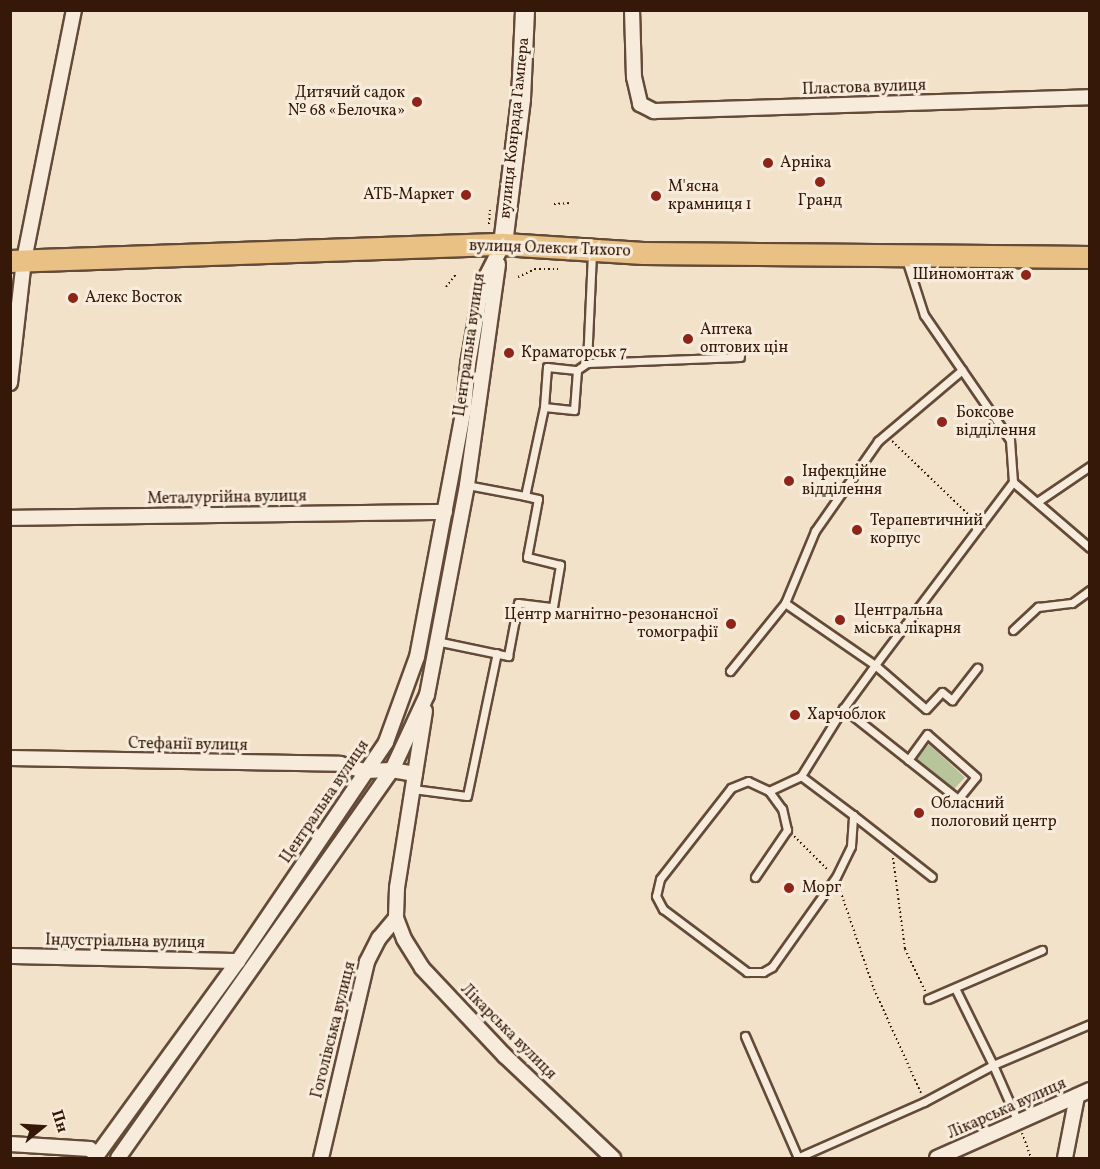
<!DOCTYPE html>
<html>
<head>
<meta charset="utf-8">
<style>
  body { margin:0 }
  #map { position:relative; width:1100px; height:1169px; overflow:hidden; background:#f2e2c9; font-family:Vollkorn,serif }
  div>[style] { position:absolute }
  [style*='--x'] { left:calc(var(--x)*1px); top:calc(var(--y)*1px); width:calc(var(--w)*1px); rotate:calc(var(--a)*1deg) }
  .green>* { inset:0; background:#b8c499; transform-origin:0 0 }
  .path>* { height:2px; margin-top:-1px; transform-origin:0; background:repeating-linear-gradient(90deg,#351807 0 1.5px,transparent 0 4.5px) }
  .roads { filter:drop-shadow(2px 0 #644a38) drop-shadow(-2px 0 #644a38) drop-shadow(0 2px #644a38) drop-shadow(0 -2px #644a38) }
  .lane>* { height:7px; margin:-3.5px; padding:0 3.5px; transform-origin:3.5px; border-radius:3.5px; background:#f7ecdc }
  .street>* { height:14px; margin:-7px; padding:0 7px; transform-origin:7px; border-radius:7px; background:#f7ecdc }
  .secondary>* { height:18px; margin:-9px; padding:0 9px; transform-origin:9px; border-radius:9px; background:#f7ecdc }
  .primary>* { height:21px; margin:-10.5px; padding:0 10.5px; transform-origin:10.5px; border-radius:10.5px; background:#e9c184 }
  .dots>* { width:16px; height:16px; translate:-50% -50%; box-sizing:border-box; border:3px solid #f7ecdc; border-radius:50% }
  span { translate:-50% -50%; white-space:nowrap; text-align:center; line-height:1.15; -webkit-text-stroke:6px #f7ecdc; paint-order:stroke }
  .street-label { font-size:16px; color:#351807 }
  .poi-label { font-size:16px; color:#351807 }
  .right { translate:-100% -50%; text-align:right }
  .left { translate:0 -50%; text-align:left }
  .frame { position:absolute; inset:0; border:12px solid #351807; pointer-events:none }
  .north { position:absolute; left:12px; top:1097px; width:60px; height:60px; -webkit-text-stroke:4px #f7ecdc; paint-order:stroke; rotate:72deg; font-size:16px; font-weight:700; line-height:24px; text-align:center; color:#351807 }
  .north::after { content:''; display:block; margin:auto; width:21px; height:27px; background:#351807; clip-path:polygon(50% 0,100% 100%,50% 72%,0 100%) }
</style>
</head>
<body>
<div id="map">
  <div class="green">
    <i style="left:929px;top:744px;width:49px;height:21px;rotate:43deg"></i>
  </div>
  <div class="path">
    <i style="--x:554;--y:204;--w:17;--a:-3"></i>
    <i style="--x:489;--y:224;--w:14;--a:-86"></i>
    <i style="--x:518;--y:277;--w:19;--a:-25"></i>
    <i style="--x:535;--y:269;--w:23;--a:0"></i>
    <i style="--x:446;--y:287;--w:16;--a:-52"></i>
    <i style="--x:892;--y:441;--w:114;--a:43.9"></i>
    <i style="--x:794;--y:836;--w:48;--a:45"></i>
    <i style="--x:893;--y:858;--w:92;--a:82.5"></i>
    <i style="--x:905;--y:949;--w:47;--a:64.5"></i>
    <i style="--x:839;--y:887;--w:108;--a:71.1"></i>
    <i style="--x:874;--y:989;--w:114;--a:65.7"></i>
    <i style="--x:1022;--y:1133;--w:27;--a:70"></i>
  </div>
  <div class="roads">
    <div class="lane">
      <i style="--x:587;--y:363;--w:153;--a:-2.2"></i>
      <i style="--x:544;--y:407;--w:30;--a:6"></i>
      <i style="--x:574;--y:410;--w:40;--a:-85.7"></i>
      <i style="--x:577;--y:370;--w:12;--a:-35"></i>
      <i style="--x:587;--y:363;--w:110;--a:-87.4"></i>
      <i style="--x:1013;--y:482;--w:101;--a:40.6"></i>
      <i style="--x:467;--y:485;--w:59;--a:10.7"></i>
      <i style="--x:1037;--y:502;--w:64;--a:-34.2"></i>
      <i style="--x:785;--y:603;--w:109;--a:34.6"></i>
      <i style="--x:875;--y:665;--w:229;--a:-53"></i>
      <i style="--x:1013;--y:482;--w:42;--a:-94.1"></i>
      <i style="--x:1010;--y:440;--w:152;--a:-124.5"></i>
      <i style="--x:924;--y:315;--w:59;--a:-107.8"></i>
      <i style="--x:1013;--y:630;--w:34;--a:-43"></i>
      <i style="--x:1038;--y:607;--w:34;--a:-7"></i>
      <i style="--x:1072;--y:603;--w:22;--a:-36"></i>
      <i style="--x:436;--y:641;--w:74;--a:11.8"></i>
      <i style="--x:508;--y:656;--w:54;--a:-79.3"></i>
      <i style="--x:518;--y:603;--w:35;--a:7"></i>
      <i style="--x:553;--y:607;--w:43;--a:-80.5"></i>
      <i style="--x:560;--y:565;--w:34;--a:-166"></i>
      <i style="--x:527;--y:557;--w:59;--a:-79.3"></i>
      <i style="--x:538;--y:499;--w:13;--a:-167"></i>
      <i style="--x:525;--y:496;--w:91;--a:-77.9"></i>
      <i style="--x:544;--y:407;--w:40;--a:-85.7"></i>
      <i style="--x:547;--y:367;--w:30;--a:6"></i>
      <i style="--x:730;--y:671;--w:87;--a:-51"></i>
      <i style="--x:785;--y:603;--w:78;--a:-67.4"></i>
      <i style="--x:815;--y:531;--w:110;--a:-55"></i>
      <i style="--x:878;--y:441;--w:110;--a:-40.2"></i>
      <i style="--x:843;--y:708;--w:147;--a:38.4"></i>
      <i style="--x:958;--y:799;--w:28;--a:-51"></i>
      <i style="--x:976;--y:777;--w:65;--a:-138.7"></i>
      <i style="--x:927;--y:734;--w:32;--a:126"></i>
      <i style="--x:413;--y:789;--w:54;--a:7.4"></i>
      <i style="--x:467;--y:796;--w:146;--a:-78.2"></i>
      <i style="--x:769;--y:791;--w:35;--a:-25"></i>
      <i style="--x:801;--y:776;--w:74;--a:-58.2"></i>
      <i style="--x:840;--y:713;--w:59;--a:-53.9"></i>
      <i style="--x:875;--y:665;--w:67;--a:40.8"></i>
      <i style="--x:926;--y:709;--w:23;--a:-47"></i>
      <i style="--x:942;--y:692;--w:13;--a:39"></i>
      <i style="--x:952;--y:700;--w:41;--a:-52"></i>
      <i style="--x:853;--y:815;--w:100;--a:38.1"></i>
      <i style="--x:755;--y:877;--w:57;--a:-55.8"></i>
      <i style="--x:787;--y:830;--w:22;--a:-103"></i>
      <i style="--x:782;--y:809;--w:22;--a:-126"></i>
      <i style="--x:769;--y:791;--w:23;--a:-155"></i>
      <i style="--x:748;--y:781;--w:18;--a:158"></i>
      <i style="--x:731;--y:788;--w:115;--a:128"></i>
      <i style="--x:660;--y:879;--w:17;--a:103"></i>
      <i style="--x:656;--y:896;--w:15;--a:62"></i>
      <i style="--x:663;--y:909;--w:105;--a:36.9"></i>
      <i style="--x:747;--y:972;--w:16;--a:0"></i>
      <i style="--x:763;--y:972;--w:10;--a:-29"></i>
      <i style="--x:772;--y:967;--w:110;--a:-54.6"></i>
      <i style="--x:836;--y:877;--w:34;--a:-64"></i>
      <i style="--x:851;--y:846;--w:31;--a:-86"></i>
      <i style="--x:853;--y:815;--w:65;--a:-143.1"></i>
      <i style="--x:955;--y:988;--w:86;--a:63.7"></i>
      <i style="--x:993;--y:1065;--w:62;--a:66.3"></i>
      <i style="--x:928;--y:999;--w:124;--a:-23.3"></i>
      <i style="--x:745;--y:1036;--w:133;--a:66.5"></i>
      <i style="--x:797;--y:1158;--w:139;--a:-23.8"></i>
      <i style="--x:924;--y:1102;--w:78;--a:-28.2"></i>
      <i style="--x:993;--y:1065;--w:105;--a:-22.9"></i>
    </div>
    <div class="street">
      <i style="--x:632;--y:10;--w:67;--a:88.3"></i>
      <i style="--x:634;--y:77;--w:28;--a:77"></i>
      <i style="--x:640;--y:104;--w:16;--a:27"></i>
      <i style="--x:654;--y:111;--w:436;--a:-1.8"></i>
      <i style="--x:10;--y:383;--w:124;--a:-83.5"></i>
      <i style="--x:24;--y:260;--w:255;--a:-78.7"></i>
      <i style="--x:10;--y:518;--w:435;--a:-0.8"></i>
      <i style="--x:10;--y:758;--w:330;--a:1"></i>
      <i style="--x:340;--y:764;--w:26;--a:16"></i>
      <i style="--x:365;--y:771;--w:27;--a:-2"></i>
      <i style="--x:392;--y:770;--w:23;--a:10"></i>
      <i style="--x:415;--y:774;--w:115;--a:99"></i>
      <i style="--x:397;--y:888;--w:30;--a:92"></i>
      <i style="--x:396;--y:918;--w:26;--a:130"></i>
      <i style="--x:379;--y:938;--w:27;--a:117"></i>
      <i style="--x:367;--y:962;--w:201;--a:103.2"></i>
      <i style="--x:415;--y:774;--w:64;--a:-81"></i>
      <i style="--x:396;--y:918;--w:22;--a:69"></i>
      <i style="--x:404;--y:939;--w:34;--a:58"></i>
      <i style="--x:422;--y:968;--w:121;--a:46.7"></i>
      <i style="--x:505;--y:1056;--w:149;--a:43.4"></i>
      <i style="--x:10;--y:956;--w:228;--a:1.3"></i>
      <i style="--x:10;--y:1144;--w:80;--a:3.6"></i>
      <i style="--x:90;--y:1149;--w:10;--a:45"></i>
      <i style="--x:95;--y:1158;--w:243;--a:-54"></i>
      <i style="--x:238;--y:961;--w:264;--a:-55.9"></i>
      <i style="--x:386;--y:742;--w:90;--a:-70"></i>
      <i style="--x:417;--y:657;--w:253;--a:-79.3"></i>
      <i style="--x:464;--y:408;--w:44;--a:-84.8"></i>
      <i style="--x:468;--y:364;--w:80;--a:-80"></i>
      <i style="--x:482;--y:285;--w:46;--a:-62.9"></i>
      <i style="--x:118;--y:1158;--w:475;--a:-54.8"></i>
      <i style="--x:392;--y:770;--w:83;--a:-65"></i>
      <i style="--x:427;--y:695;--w:214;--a:-79.2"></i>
      <i style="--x:467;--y:485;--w:223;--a:-82"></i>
      <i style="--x:937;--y:1158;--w:167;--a:-24"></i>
      <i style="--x:1065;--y:1158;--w:63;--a:-79"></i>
    </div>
    <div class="secondary">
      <i style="--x:503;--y:244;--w:146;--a:-82.9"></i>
      <i style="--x:521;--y:99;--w:89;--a:-87.4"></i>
    </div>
    <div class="primary">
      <i style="--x:10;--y:261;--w:493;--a:-2"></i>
      <i style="--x:503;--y:244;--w:140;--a:3.7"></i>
      <i style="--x:643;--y:253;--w:447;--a:0.5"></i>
    </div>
  </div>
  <div class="dots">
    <i style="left:417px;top:102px;background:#8f2418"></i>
    <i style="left:768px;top:163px;background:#8f2418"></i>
    <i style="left:820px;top:182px;background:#8f2418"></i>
    <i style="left:466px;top:195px;background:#8f2418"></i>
    <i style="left:656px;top:196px;background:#8f2418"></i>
    <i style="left:1026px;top:275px;background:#8f2418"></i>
    <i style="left:73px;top:298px;background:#8f2418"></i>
    <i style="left:688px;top:339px;background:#8f2418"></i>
    <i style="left:509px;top:353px;background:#8f2418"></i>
    <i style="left:942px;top:422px;background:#8f2418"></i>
    <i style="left:789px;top:481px;background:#8f2418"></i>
    <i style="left:857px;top:530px;background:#8f2418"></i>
    <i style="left:840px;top:620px;background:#8f2418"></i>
    <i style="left:731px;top:624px;background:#8f2418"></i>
    <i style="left:795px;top:715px;background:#8f2418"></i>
    <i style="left:919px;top:813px;background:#8f2418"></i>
    <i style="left:789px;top:888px;background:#8f2418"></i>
  </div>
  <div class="street-label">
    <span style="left:864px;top:88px;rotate:-2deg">Пластова вулиця</span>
    <span style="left:515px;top:128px;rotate:-84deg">вулиця Конрада Гампера</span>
    <span style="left:550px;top:249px;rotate:2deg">вулиця Олекси Тихого</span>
    <span style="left:470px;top:345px;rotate:-82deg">Центральна вулиця</span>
    <span style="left:227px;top:498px;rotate:-1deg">Металургійна вулиця</span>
    <span style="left:188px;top:745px;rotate:1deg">Стефанії вулиця</span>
    <span style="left:325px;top:802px;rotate:-56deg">Центральна вулиця</span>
    <span style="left:125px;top:942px;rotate:1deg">Індустріальна вулиця</span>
    <span style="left:334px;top:1030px;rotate:-76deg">Гоголівська вулиця</span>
    <span style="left:508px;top:1032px;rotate:45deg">Лікарська вулиця</span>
    <span style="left:1007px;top:1109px;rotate:-24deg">Лікарська вулиця</span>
  </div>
  <div class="poi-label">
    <span class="right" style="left:405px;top:102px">Дитячий садок<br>№ 68 «Белочка»</span>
    <span class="left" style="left:780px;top:163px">Арніка</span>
    <span class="left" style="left:668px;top:196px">М'ясна<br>крамниця 1</span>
    <span class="right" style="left:454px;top:195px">АТБ-Маркет</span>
    <span style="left:820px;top:201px">Гранд</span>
    <span class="right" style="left:1014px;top:275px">Шиномонтаж</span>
    <span class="left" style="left:85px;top:298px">Алекс Восток</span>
    <span class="left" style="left:700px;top:339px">Аптека<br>оптових цін</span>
    <span class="left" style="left:521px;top:353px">Краматорськ 7</span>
    <span class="left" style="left:956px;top:422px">Боксове<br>відділення</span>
    <span class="left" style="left:802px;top:481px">Інфекційне<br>відділення</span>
    <span class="left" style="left:870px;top:530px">Терапевтичний<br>корпус</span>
    <span class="left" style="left:854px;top:620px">Центральна<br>міська лікарня</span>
    <span class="right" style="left:718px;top:624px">Центр магнітно-резонансної<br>томографії</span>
    <span class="left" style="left:807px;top:715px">Харчоблок</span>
    <span class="left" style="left:931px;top:813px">Обласний<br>пологовий центр</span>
    <span class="left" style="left:802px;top:888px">Морг</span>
  </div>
  <div class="frame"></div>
  <div class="north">Пн</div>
</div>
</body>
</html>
